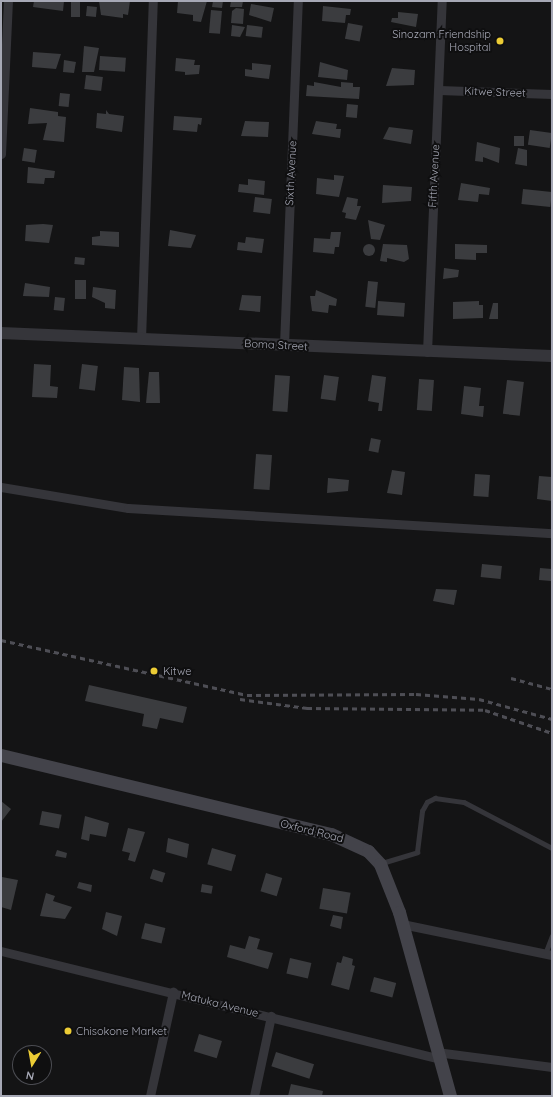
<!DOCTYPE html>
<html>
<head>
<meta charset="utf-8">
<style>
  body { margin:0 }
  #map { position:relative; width:553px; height:1097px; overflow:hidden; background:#141415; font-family:Quicksand,sans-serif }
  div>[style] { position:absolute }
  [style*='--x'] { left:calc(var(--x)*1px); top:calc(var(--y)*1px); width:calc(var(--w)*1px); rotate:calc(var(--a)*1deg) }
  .building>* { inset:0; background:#3b3c3f; transform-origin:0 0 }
  .round { border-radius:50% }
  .service>* { height:4.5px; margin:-2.25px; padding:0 2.25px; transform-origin:2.25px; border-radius:2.25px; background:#35353a }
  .minor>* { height:9px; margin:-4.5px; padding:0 4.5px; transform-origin:4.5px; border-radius:4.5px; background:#35353a }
  .tertiary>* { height:12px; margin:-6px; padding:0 6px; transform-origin:6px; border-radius:6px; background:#35353a }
  .secondary>* { height:13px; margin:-6.5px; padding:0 6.5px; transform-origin:6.5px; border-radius:6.5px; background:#43434a }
  .rail>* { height:3px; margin-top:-1.5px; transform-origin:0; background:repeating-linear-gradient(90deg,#4e4e55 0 5px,transparent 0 9px) }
  .dots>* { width:11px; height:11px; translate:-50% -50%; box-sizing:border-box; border:2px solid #0f0f10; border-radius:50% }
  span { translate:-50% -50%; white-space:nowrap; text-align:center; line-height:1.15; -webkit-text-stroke:4px #0f0f10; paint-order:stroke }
  .poi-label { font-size:11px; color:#a6a8b5 }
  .right { translate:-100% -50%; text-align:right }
  .left { translate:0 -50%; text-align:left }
  .street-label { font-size:11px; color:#a6a8b5 }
  .frame { position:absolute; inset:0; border:2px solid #a6a8b5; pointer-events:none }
  .north { position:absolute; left:12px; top:1045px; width:40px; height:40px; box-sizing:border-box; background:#0f0f10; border:1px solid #4b4c52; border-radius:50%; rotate:191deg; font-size:11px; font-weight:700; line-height:16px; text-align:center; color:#a6a8b5 }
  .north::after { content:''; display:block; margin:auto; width:14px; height:18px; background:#eccc35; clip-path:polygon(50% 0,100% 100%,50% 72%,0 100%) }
</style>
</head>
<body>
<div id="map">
  <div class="building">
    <i style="clip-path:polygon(34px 1px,64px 1px,63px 11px,33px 7px)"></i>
    <i style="left:71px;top:1px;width:9px;height:16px"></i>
    <i style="clip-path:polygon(99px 1px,130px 1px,128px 15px,123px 14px,123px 18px,101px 15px)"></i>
    <i style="clip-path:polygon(178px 1px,207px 1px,201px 22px,193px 21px,193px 15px,177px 13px)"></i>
    <i style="clip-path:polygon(213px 1px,223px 1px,222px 8px,212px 7px)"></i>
    <i style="clip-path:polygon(231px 1px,243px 1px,242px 7px,230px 7px)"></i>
    <i style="clip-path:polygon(251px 4px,274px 8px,271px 22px,249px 15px)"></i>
    <i style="left:87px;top:6px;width:10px;height:10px;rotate:6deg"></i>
    <i style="clip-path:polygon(323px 6px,351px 9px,350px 15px,346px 15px,345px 23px,322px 21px)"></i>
    <i style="clip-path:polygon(236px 8px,244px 9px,243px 24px,231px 23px,232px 11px)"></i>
    <i style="left:211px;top:10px;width:11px;height:23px;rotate:5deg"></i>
    <i style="clip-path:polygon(398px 12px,418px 14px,416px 27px,391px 22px,392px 18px,398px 18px)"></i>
    <i style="left:348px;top:23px;width:15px;height:16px;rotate:11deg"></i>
    <i style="clip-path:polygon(232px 25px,245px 27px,240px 37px,231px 36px)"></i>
    <i style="left:247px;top:25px;width:16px;height:11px;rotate:7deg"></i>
    <i style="clip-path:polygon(84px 46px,99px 48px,94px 72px,82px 72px)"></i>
    <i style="clip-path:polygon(33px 52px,61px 54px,56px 69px,32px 67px)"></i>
    <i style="left:100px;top:56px;width:26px;height:14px;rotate:4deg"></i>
    <i style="clip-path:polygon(176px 58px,195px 60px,194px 65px,200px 65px,199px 74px,185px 75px,185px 72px,175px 71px)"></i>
    <i style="clip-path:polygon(64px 60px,76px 62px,74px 73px,63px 72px)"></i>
    <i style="clip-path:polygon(320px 62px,348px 70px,347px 80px,318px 77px)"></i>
    <i style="clip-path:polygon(252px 63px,271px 65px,269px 79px,245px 76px,245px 69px,252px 70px)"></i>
    <i style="clip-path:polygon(392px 68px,415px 70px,414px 85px,386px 86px)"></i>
    <i style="left:86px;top:75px;width:17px;height:14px;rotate:7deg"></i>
    <i style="clip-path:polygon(314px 82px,341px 87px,341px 82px,353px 83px,353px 87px,360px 87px,359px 99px,306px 96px,307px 85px,314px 86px)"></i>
    <i style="left:60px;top:93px;width:10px;height:13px;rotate:6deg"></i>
    <i style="left:347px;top:104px;width:11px;height:13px;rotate:5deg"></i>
    <i style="clip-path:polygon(30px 108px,58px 112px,58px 116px,66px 117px,64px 142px,43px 140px,47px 123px,28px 124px)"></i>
    <i style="clip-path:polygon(106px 110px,109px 114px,124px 116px,122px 132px,96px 128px,97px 113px,106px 114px)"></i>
    <i style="clip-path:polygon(174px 116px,202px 118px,201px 125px,198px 124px,197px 132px,173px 130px)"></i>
    <i style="clip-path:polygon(245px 121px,269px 122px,268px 137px,241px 136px)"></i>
    <i style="clip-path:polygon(316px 121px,337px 124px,336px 129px,341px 129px,340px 138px,312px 134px)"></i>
    <i style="clip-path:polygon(389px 127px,413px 130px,411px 144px,383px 139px)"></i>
    <i style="left:530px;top:130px;width:22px;height:15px;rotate:8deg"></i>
    <i style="left:514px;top:136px;width:10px;height:10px"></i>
    <i style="clip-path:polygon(477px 142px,500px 148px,499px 163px,483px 157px,483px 162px,475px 161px)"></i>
    <i style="left:24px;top:148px;width:13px;height:13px;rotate:9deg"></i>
    <i style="clip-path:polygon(518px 148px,527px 150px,527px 166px,515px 164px)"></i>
    <i style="clip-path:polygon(28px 167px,55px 171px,54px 178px,45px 178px,44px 184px,27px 183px)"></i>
    <i style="clip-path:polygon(334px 175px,344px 176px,339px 197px,316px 194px,317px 178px,334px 180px)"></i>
    <i style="clip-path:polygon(248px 179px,265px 181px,264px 195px,238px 192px,239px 184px,248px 185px)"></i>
    <i style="clip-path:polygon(461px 183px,490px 188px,489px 195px,479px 194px,478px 202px,458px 200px)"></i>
    <i style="clip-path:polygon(383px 185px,412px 187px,411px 201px,382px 203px)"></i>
    <i style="left:523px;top:189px;width:29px;height:15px;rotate:6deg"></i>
    <i style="left:255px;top:197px;width:17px;height:15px;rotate:7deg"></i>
    <i style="clip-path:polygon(347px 197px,358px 199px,357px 206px,361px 206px,356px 220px,345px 218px,346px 213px,342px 212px)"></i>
    <i style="clip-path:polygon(368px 220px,385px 225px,380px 240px,371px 239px)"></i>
    <i style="clip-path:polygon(43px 224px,53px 225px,49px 243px,25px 241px,26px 225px)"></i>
    <i style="clip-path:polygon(170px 230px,196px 235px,191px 248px,168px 246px)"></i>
    <i style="clip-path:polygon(100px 231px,119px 232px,119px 247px,92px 245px,92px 237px,100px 236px)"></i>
    <i style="clip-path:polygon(331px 232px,341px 232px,339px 247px,335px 247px,334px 254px,313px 252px,314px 238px,330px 239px)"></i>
    <i style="clip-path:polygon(246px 237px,264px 239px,262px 253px,237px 250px,238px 242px,245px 243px)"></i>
    <i class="round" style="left:363px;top:244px;width:12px;height:12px"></i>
    <i style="clip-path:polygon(383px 244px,407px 245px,409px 259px,404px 262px,387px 258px,387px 262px,380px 261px)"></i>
    <i style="clip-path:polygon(455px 244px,487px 245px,487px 253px,476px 253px,476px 260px,455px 259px)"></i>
    <i style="left:75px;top:257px;width:10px;height:7px;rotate:6deg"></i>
    <i style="clip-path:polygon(444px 268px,459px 270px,458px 277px,443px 279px)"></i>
    <i style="left:75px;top:280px;width:11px;height:19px"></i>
    <i style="left:368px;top:281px;width:10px;height:26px;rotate:6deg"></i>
    <i style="clip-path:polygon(25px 283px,50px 287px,49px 297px,23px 296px)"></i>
    <i style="clip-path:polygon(93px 287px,116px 290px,115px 309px,105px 308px,105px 303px,92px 297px)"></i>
    <i style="clip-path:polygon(316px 290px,337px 299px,336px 306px,329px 305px,328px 313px,312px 311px,310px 296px,315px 296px)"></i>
    <i style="clip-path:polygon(242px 295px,261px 296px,260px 312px,239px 310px)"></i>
    <i style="left:55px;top:297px;width:10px;height:13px;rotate:6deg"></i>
    <i style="left:378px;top:301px;width:27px;height:14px;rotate:4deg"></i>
    <i style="clip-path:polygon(479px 301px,479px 305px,483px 305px,483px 318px,453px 319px,453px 302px)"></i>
    <i style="clip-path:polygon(493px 303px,498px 303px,498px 319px,489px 319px)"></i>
    <i style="clip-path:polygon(34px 364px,51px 365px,50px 386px,58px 387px,57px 398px,32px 397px)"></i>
    <i style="left:82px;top:364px;width:16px;height:25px;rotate:7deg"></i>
    <i style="clip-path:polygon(124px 367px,139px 368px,140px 402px,122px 400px)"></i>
    <i style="clip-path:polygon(149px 372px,159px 372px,160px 403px,146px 403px)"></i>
    <i style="left:275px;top:375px;width:15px;height:36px;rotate:4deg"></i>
    <i style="left:324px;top:375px;width:15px;height:24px;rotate:8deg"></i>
    <i style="clip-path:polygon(372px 375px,386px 377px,382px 411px,378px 411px,379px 403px,368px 401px)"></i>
    <i style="left:419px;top:379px;width:15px;height:31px;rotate:4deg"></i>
    <i style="left:507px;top:380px;width:17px;height:34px;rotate:7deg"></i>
    <i style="clip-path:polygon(464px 386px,481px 388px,479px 406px,484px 406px,483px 417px,461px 414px)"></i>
    <i style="left:371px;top:438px;width:10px;height:13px;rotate:11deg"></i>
    <i style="left:256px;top:454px;width:16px;height:35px;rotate:4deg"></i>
    <i style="clip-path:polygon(392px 470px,405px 472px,402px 495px,387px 493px)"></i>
    <i style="left:475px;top:474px;width:15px;height:22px;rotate:4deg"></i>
    <i style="clip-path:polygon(539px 476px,552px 477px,552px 501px,537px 499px)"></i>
    <i style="clip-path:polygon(328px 478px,349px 480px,348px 491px,327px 493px)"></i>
    <i style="left:482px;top:564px;width:20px;height:13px;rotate:6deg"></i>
    <i style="left:540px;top:568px;width:12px;height:12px;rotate:5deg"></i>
    <i style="clip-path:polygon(436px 589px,457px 590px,454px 605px,433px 601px)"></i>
    <i style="clip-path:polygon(89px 685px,187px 707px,183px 723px,160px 718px,157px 729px,142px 726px,144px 714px,85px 701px)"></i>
    <i style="clip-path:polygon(1px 801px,11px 809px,1px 822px)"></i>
    <i style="left:42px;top:811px;width:20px;height:14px;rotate:11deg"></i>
    <i style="clip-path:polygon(85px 816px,109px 823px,106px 837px,90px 834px,89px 841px,81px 839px)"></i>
    <i style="clip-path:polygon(128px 828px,145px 832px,135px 862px,128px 860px,130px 853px,122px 851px)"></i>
    <i style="clip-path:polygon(168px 838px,189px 844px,187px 858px,166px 852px)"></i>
    <i style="left:212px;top:848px;width:25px;height:17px;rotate:16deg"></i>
    <i style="clip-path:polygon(57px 850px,67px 853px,66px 858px,55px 856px)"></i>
    <i style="left:153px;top:869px;width:13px;height:10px;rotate:18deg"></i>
    <i style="left:266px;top:873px;width:17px;height:19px;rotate:17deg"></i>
    <i style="clip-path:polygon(2px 877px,18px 880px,11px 910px,1px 907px)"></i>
    <i style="clip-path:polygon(79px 882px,92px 885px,91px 892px,77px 888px)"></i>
    <i style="left:202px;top:884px;width:11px;height:8px;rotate:10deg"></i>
    <i style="left:323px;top:888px;width:28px;height:21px;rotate:10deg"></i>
    <i style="clip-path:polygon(46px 893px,55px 896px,53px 901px,72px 907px,65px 919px,40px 916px)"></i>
    <i style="clip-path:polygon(106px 912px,122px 916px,117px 936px,102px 929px)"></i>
    <i style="clip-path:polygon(333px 915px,343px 917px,341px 929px,330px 926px)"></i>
    <i style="left:145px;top:923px;width:21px;height:16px;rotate:14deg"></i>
    <i style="clip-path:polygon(249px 936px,260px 939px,257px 949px,273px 953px,268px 969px,227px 957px,230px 945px,245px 949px)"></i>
    <i style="clip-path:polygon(343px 956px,353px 959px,352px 965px,355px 966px,349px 990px,331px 985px,337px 962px,341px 963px)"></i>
    <i style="left:290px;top:958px;width:22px;height:16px;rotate:13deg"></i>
    <i style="left:374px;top:977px;width:23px;height:15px;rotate:15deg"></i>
    <i style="left:199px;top:1034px;width:24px;height:18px;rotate:17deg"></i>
    <i style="left:276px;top:1052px;width:40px;height:15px;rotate:18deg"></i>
    <i style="clip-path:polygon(291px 1084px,323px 1091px,322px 1096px,288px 1096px)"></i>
  </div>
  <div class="service">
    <i style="--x:382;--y:863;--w:37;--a:-17"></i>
    <i style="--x:417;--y:852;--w:41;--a:-83"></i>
    <i style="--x:422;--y:811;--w:10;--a:-61"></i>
    <i style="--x:427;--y:802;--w:9;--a:-27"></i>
    <i style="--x:435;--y:798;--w:29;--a:8"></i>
    <i style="--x:464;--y:802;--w:99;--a:27.6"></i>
    <i style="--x:545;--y:954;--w:19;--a:-69"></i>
  </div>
  <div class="minor">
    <i style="--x:439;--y:90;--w:113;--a:2"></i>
    <i style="--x:1;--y:154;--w:153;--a:-87.4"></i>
    <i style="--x:141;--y:339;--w:338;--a:-88"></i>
    <i style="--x:284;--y:345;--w:344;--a:-87.7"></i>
    <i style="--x:427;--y:352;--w:351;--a:-87.6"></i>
    <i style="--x:1;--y:487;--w:129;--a:9.4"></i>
    <i style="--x:128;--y:508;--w:425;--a:3.4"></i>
    <i style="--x:402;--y:924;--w:153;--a:11.7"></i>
    <i style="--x:1;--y:951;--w:450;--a:13.8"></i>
    <i style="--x:436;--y:1052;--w:117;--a:7.4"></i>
    <i style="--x:150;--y:1096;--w:107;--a:-77.5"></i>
    <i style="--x:254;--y:1096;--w:82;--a:-78"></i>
  </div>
  <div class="tertiary">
    <i style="--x:1;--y:333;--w:551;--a:2.39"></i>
  </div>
  <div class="secondary">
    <i style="--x:1;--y:755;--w:339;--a:13.5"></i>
    <i style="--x:331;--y:834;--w:41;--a:24.7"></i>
    <i style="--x:368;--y:851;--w:18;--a:47"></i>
    <i style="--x:380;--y:864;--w:52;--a:68.4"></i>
    <i style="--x:399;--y:912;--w:191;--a:74.5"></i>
  </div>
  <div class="rail">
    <i style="--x:1;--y:640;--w:252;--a:12.6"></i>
    <i style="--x:247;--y:695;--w:169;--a:-0.3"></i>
    <i style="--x:416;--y:694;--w:63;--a:4.5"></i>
    <i style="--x:479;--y:699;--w:76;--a:15.3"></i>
    <i style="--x:511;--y:678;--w:42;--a:15"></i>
    <i style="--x:240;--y:699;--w:68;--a:7.7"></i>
    <i style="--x:307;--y:708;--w:178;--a:0.6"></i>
    <i style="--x:485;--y:710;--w:71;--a:18.9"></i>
  </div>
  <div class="dots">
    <i style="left:500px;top:41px;background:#eccc35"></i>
    <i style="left:154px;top:671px;background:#eccc35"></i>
    <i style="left:68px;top:1031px;background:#eccc35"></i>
  </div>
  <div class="poi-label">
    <span class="right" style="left:491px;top:41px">Sinozam Friendship<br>Hospital</span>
    <span class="left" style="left:163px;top:671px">Kitwe</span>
    <span class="left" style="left:76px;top:1031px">Chisokone Market</span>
  </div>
  <div class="street-label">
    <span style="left:495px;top:92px;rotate:2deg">Kitwe Street</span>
    <span style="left:291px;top:173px;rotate:-87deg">Sixth Avenue</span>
    <span style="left:434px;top:176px;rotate:-87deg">Fifth Avenue</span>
    <span style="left:276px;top:345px;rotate:3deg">Boma Street</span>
    <span style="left:312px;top:831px;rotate:14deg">Oxford Road</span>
    <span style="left:220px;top:1004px;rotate:14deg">Matuka Avenue</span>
  </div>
  <div class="frame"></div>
  <div class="north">N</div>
</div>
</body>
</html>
